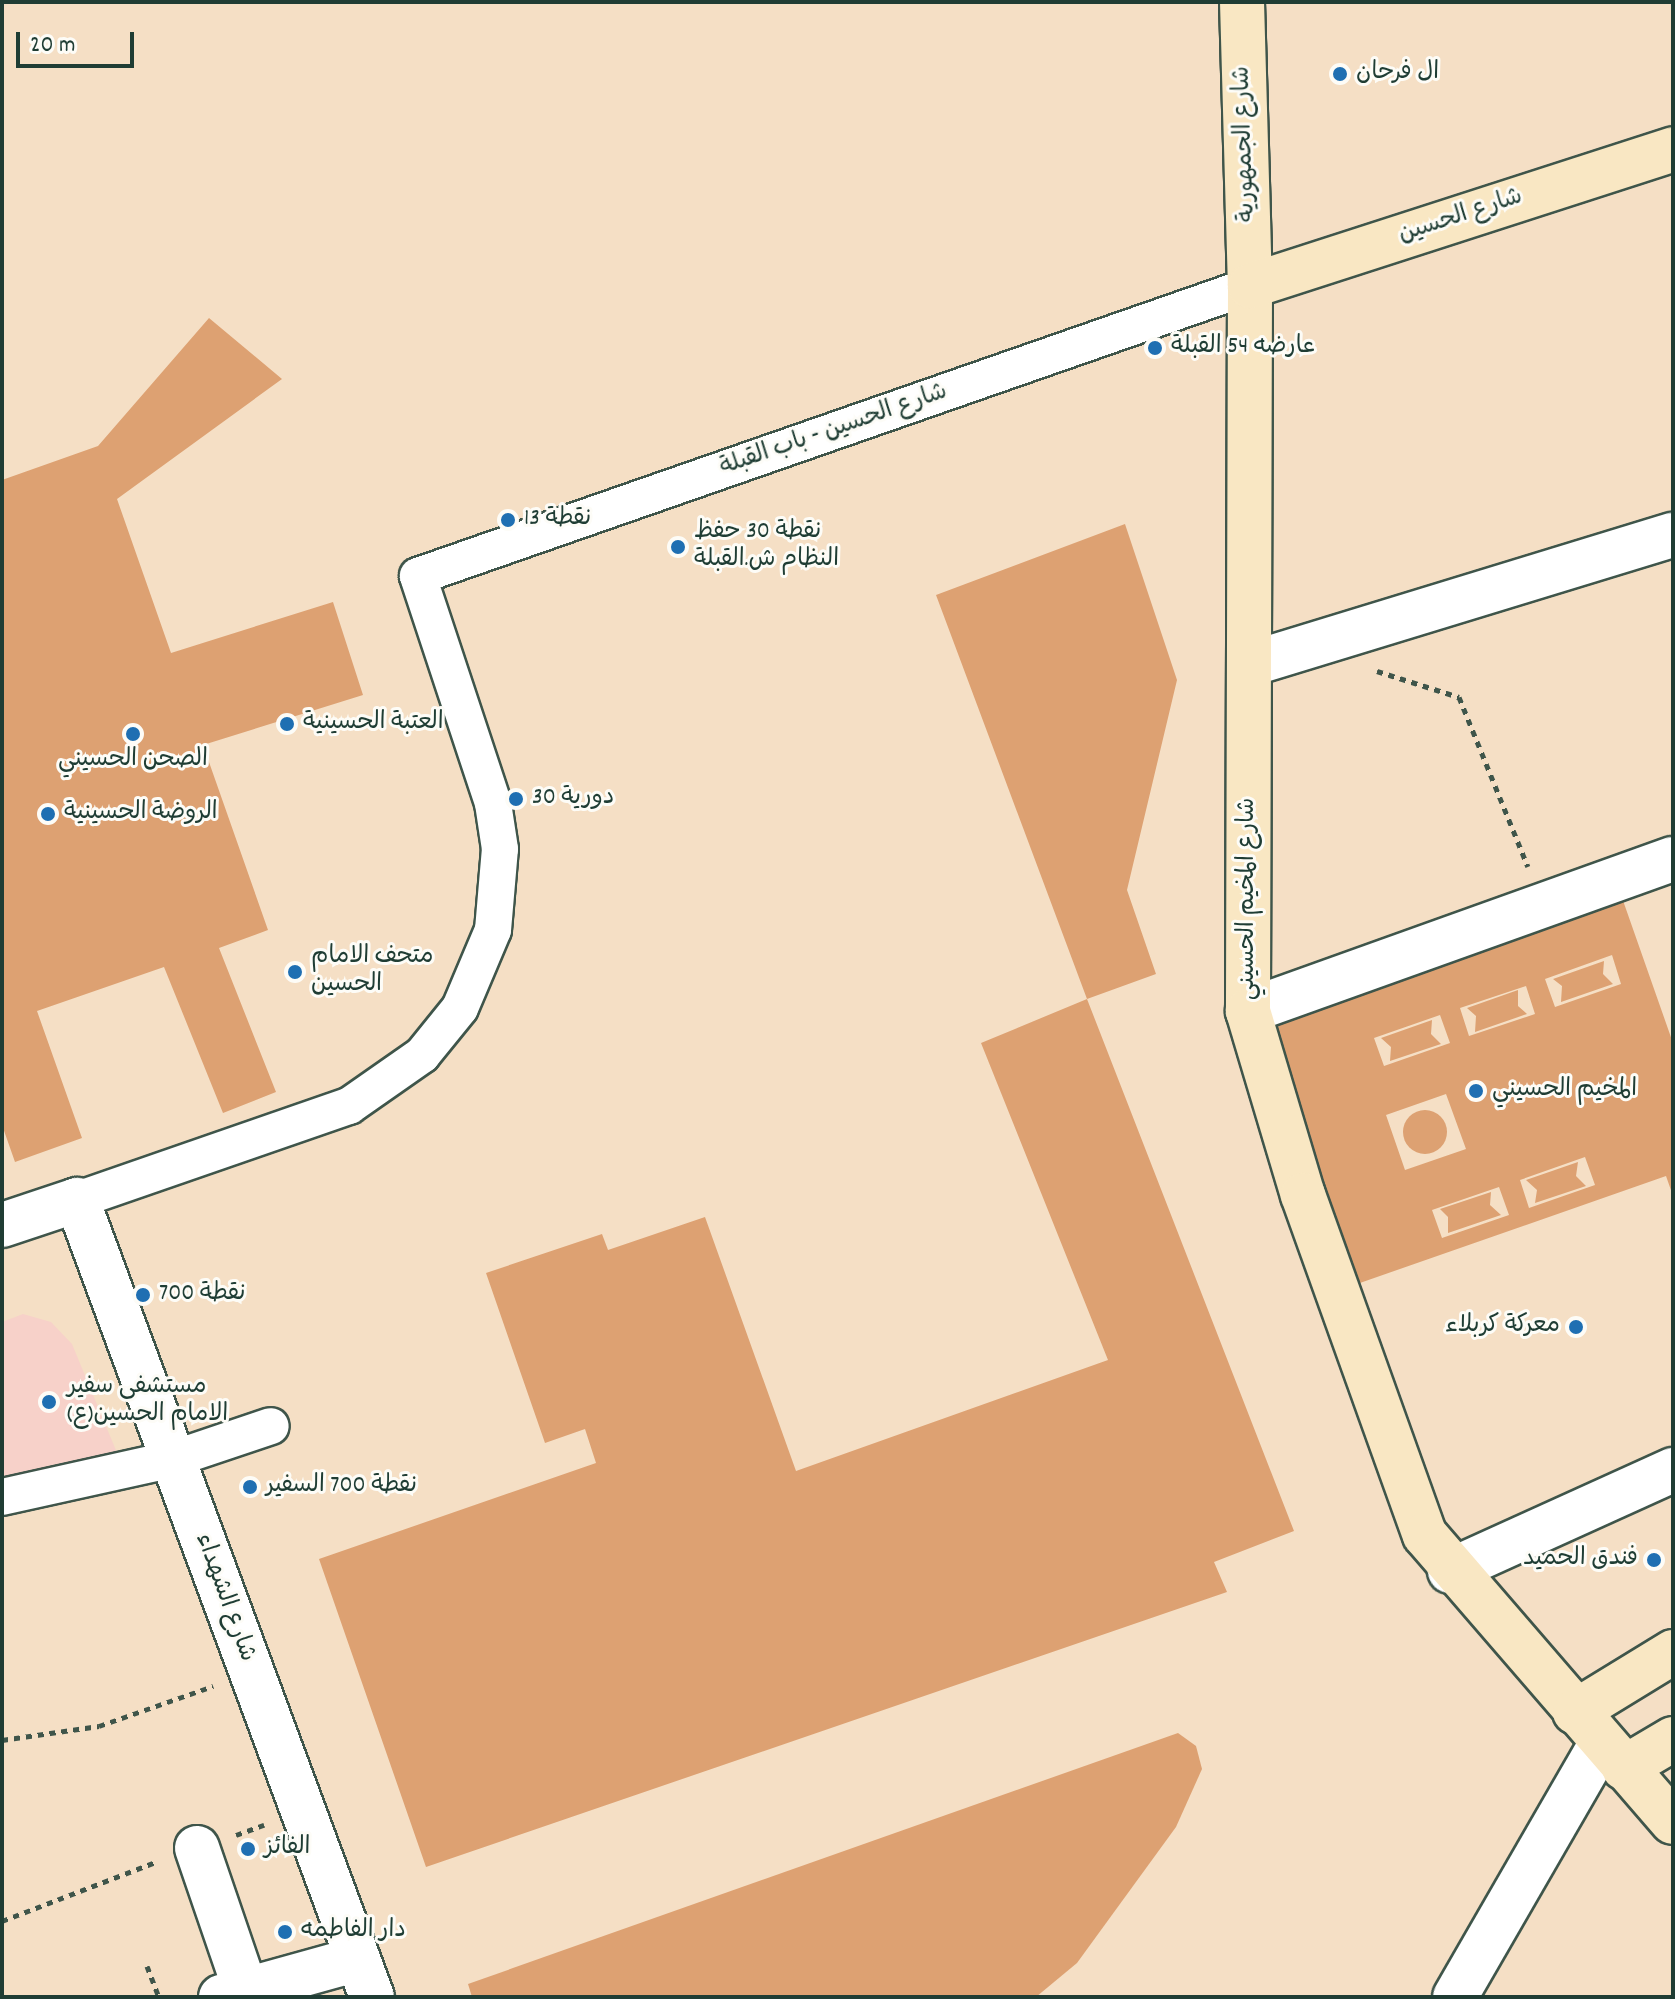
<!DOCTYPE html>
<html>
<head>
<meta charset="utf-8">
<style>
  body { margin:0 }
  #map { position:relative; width:1675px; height:1999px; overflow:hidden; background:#f5dfc5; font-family:Dekko,"Playpen Sans Arabic",sans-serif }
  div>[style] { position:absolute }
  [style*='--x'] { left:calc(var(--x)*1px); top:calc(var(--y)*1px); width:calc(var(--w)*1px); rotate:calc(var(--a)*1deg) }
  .built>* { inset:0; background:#f7d1c9 }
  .building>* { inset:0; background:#dda172 }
  .round { border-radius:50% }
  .path>* { height:5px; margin-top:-2.5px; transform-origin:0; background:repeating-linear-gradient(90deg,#3f554a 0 6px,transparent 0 12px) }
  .roads { filter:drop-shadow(2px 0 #3f554a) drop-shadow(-2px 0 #3f554a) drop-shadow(0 2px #3f554a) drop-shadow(0 -2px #3f554a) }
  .pedestrian>* { height:36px; margin:-18px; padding:0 18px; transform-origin:18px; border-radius:18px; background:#fff }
  .minor>* { height:44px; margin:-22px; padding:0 22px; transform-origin:22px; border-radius:22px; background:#fff }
  .tertiary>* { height:44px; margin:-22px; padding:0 22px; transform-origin:22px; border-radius:22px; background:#fff }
  .secondary>* { height:44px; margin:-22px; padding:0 22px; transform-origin:22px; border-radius:22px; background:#f9e7c3 }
  .dots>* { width:22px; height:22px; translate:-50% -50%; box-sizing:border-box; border:4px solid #fdfcf7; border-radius:50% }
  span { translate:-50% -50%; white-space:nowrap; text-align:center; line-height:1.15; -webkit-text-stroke:6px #fdfcf7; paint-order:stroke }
  .poi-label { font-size:24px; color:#1f3d34 }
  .left { translate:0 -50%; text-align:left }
  .right { translate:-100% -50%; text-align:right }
  .street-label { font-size:24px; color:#1f3d34 }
  .frame { position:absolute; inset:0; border:4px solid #1f3d34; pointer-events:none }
  .scale { position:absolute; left:16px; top:32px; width:118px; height:36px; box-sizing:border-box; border:4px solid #1f3d34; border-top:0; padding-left:10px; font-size:24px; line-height:28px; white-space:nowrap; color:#1f3d34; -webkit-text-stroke:6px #fdfcf7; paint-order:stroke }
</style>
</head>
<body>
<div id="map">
  <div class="built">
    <i style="clip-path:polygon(23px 1314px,51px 1322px,72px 1344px,120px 1460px,2px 1490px,2px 1322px)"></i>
  </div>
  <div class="building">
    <i style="clip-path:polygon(209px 318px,282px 379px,117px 499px,171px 653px,333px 602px,363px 695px,203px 745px,268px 930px,219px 948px,276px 1092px,223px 1113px,164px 967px,37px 1011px,82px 1138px,15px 1162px,2px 1125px,2px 480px,98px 446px)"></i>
    <i style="clip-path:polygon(1125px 524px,1177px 680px,1127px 890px,1156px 974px,1087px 999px,936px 595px)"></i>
    <i style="clip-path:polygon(evenodd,1620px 892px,1673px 1043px,1673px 1196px,1666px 1176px,1357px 1284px,1260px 1030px,1620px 892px,1612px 955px,1621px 984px,1555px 1007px,1545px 979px,1612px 955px,1620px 892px,1526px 986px,1535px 1014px,1469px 1036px,1460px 1008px,1526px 986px,1620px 892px,1440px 1015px,1450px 1043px,1384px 1066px,1374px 1038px,1440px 1015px,1620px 892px,1446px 1094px,1466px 1149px,1405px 1170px,1386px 1115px,1446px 1094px,1620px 892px,1585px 1157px,1595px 1185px,1529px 1208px,1520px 1180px,1585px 1157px,1620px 892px,1499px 1187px,1509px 1215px,1442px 1238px,1432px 1210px,1499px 1187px)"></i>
    <i style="clip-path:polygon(1604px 961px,1603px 974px,1613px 984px,1561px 1002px,1562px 986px,1553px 979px)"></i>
    <i style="clip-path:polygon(1518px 990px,1518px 1006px,1527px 1014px,1475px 1032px,1476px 1016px,1467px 1008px)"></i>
    <i style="clip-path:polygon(1087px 999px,1294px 1531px,1214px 1562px,1227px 1592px,426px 1867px,319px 1559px,596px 1463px,585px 1429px,545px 1443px,486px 1273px,602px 1234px,608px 1250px,705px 1217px,796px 1471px,1108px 1360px,981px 1043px)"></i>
    <i style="clip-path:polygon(1432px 1020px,1431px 1034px,1441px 1044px,1390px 1061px,1391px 1047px,1381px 1038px)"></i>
    <i class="round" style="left:1403px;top:1110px;width:44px;height:44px"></i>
    <i style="clip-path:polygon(1578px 1162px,1576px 1176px,1586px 1186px,1535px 1203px,1537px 1190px,1526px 1180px)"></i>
    <i style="clip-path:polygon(1491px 1192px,1490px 1205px,1501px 1215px,1448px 1233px,1448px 1217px,1440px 1209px)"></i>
    <i style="clip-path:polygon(1178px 1733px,1196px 1746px,1202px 1769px,1176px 1827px,1077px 1963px,1036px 1997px,472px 1997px,468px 1984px)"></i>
  </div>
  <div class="path">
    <i style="--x:1377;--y:671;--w:86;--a:17.6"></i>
    <i style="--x:1459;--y:697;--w:183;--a:67.9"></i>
    <i style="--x:2;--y:1740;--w:98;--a:-8.2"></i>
    <i style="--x:99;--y:1726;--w:121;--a:-19.3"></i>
    <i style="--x:236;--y:1835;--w:30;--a:-20"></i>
    <i style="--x:2;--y:1921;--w:167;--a:-21"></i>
    <i style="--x:147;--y:1966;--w:33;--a:69"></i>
  </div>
  <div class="roads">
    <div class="pedestrian">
      <i style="--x:77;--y:1200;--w:288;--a:-19.1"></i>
      <i style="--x:349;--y:1106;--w:89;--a:-34.9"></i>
      <i style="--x:422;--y:1055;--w:60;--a:-51"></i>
      <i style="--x:460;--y:1008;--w:85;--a:-67.1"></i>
      <i style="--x:493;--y:930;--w:81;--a:-85.1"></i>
      <i style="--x:500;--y:849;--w:47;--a:-98.7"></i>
      <i style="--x:493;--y:803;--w:239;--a:-108.3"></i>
      <i style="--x:418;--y:576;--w:881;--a:-19.22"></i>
      <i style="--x:2;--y:1497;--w:175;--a:-12.5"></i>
      <i style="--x:173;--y:1459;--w:103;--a:-18.6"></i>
    </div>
    <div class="minor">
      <i style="--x:1250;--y:664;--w:442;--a:-17"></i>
      <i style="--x:1248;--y:1011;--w:451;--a:-19.7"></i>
      <i style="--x:1450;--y:1571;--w:245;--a:-24.4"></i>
      <i style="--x:197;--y:1848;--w:157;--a:71.1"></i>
      <i style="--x:221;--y:1997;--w:142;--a:-15.5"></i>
      <i style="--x:1455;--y:1997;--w:294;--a:-60"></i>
    </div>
    <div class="tertiary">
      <i style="--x:2;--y:1225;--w:79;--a:-18.4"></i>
      <i style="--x:77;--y:1200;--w:850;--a:69.69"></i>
    </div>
    <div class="secondary">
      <i style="--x:1242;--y:2;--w:284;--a:88.4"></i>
      <i style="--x:1250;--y:286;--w:725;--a:90.16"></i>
      <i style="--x:1248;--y:1011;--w:192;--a:73.4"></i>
      <i style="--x:1303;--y:1195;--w:361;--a:70.3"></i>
      <i style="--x:1425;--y:1535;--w:379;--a:49.2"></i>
      <i style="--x:1250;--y:286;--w:445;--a:-17.9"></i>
      <i style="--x:1575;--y:1712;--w:115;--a:-31.5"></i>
      <i style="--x:1624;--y:1768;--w:57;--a:-30.6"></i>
    </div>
  </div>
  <div class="dots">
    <i style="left:1340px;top:74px;background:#1f6fb2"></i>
    <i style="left:1155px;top:348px;background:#1f6fb2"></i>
    <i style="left:508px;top:520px;background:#1f6fb2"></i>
    <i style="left:678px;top:547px;background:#1f6fb2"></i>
    <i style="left:287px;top:724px;background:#1f6fb2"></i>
    <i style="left:133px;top:734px;background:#1f6fb2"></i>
    <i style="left:516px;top:799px;background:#1f6fb2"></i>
    <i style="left:48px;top:814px;background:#1f6fb2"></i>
    <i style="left:295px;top:972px;background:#1f6fb2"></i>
    <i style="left:1476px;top:1091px;background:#1f6fb2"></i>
    <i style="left:143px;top:1295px;background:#1f6fb2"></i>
    <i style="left:1576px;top:1327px;background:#1f6fb2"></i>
    <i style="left:49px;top:1402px;background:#1f6fb2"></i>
    <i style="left:250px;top:1487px;background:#1f6fb2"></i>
    <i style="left:1654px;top:1560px;background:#1f6fb2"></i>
    <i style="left:248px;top:1849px;background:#1f6fb2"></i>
    <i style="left:285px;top:1932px;background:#1f6fb2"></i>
  </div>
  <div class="poi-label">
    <span class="left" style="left:1356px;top:74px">ال فرحان</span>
    <span class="left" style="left:1171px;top:348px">عارضه 54 القبلة</span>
    <span class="left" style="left:524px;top:520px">نقطة 13</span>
    <span class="left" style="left:694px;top:547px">نقطة 30 حفظ<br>النظام ش.القبلة</span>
    <span class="left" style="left:303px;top:724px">العتبة الحسينية</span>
    <span style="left:133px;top:761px">الصحن الحسيني</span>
    <span class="left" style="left:532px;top:799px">دورية 30</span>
    <span class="left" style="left:64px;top:814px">الروضة الحسينية</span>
    <span class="left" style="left:311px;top:972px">متحف الامام<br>الحسين</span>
    <span class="left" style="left:1492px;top:1091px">المخيم الحسيني</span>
    <span class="left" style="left:159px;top:1295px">نقطة 700</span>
    <span class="right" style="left:1560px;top:1327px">معركة كربلاء</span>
    <span class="left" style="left:67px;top:1402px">مستشفى سفير<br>الامام الحسين(ع)</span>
    <span class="left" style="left:266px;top:1487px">نقطة 700 السفير</span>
    <span class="right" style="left:1638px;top:1560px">فندق الحميد</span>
    <span class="left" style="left:264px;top:1849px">الفائز</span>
    <span class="left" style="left:301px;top:1932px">دار الفاطمه</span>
  </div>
  <div class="street-label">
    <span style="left:1246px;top:144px;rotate:-92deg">شارع الجمهورية</span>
    <span style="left:1461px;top:217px;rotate:-18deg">شارع الحسين</span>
    <span style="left:834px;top:431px;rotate:-19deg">شارع الحسين - باب القبلة</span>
    <span style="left:1249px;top:899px;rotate:-90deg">شارع المخيم الحسيني</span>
    <span style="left:224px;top:1598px;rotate:70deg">شارع الشهداء</span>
  </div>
  <div class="frame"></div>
  <div class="scale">20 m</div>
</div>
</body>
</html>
